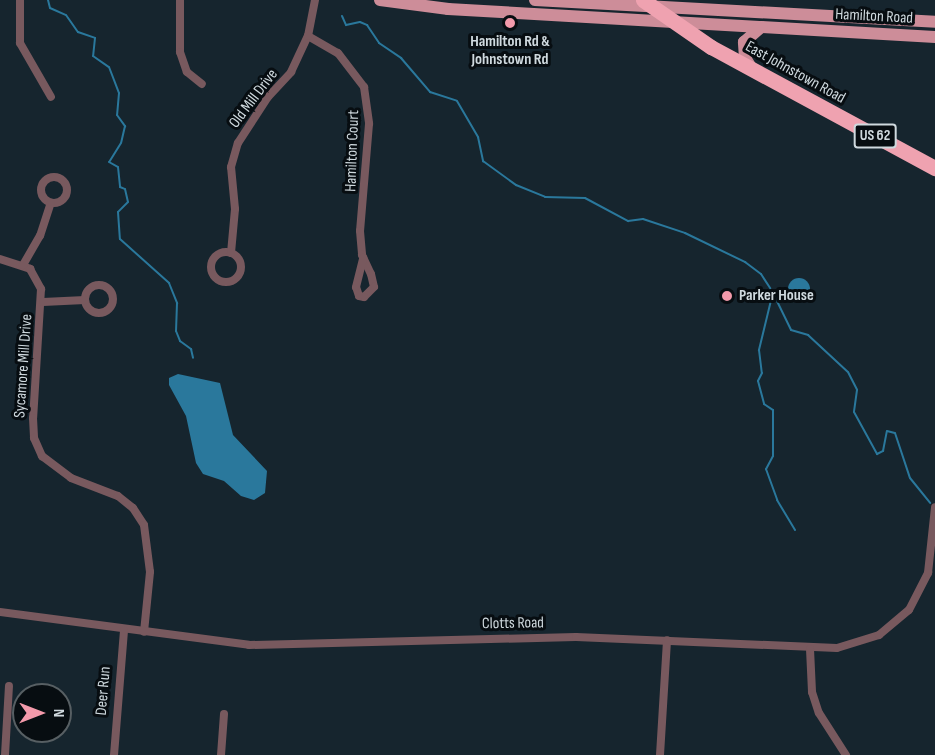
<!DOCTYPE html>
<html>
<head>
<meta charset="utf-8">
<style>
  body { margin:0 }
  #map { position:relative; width:935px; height:755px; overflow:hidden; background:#16252e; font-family:"Sofia Sans Condensed",sans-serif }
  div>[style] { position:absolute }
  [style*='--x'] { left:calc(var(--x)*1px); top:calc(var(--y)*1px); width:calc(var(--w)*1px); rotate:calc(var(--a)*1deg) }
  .water>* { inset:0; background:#2a789c }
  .round { border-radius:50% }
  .stream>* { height:2px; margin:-1px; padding:0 1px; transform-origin:1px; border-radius:1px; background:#2a789c }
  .street>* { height:8px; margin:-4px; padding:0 4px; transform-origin:4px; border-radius:4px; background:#78595e }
  .street>.ring { margin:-4px; padding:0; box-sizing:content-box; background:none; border:8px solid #78595e; border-radius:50% }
  .primary>* { height:12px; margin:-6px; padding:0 6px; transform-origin:6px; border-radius:6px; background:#cd8d99 }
  .highway>* { height:15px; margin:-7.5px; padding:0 7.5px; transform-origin:7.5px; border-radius:7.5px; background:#efa2b0 }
  .dots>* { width:16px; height:16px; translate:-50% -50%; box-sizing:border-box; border:3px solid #070d11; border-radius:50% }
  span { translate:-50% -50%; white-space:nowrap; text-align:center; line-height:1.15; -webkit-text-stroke:6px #070d11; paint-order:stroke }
  .shield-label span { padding:2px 4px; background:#070d11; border:2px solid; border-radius:4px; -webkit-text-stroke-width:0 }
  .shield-label { font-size:15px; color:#cfd9de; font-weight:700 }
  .street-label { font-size:16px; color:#cfd9de }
  .poi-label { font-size:16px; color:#cfd9de; font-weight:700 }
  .left { translate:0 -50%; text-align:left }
  .north { position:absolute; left:12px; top:683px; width:60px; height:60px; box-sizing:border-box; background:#070d11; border:2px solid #575f63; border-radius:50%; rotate:90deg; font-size:16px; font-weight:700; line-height:24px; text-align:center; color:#cfd9de }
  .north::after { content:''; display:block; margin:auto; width:21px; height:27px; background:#f39aab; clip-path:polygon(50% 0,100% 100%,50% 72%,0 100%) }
</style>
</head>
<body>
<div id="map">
  <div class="water">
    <i class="round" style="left:788px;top:278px;width:22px;height:22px"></i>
    <i style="clip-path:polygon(178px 374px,220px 383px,233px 435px,267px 471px,265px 493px,254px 500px,241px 496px,224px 481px,203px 474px,196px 463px,186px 416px,169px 385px,169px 378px)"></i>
  </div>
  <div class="stream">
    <i style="--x:48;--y:0;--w:8;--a:76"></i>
    <i style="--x:50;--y:8;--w:17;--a:24"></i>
    <i style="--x:66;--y:15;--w:21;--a:55"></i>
    <i style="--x:78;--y:32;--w:18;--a:19"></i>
    <i style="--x:95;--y:38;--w:18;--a:96"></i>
    <i style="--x:93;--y:56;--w:19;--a:35"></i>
    <i style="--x:109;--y:67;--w:28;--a:69"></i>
    <i style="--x:119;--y:93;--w:22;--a:95"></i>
    <i style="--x:117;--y:115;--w:14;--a:54"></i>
    <i style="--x:125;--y:126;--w:17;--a:103"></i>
    <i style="--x:121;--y:143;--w:22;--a:122"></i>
    <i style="--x:109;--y:162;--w:10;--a:29"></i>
    <i style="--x:118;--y:167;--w:20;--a:84"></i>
    <i style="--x:120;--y:187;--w:5;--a:22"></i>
    <i style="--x:125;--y:189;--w:13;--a:77"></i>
    <i style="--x:128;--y:202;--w:14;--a:135"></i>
    <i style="--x:118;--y:212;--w:27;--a:86"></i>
    <i style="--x:120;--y:239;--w:66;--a:41.9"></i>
    <i style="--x:169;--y:283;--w:22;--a:68"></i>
    <i style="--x:177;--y:303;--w:28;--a:92"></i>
    <i style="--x:176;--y:331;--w:11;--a:68"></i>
    <i style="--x:180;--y:341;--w:14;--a:36"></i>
    <i style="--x:191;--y:349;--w:9;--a:77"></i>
    <i style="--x:342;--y:16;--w:10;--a:66"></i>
    <i style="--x:346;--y:25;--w:14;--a:-12"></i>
    <i style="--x:360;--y:22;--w:8;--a:23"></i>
    <i style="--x:367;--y:25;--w:22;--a:56"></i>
    <i style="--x:379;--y:43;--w:27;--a:34"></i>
    <i style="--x:401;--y:58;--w:45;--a:49.5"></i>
    <i style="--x:430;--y:92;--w:28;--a:18"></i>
    <i style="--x:457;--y:101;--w:42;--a:59.7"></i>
    <i style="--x:478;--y:137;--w:25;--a:78"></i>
    <i style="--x:483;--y:161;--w:41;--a:36"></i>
    <i style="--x:516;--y:185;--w:31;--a:22"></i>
    <i style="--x:545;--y:197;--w:40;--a:1.4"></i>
    <i style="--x:585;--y:198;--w:49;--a:28.1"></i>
    <i style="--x:628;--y:221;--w:15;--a:-8"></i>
    <i style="--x:643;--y:219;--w:44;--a:18.4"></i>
    <i style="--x:685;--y:233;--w:67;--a:25.8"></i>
    <i style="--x:745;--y:262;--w:20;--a:37"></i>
    <i style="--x:761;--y:274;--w:17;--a:57"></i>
    <i style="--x:773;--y:292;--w:60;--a:103.6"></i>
    <i style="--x:759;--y:350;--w:23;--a:83"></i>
    <i style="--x:762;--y:373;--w:9;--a:117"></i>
    <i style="--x:758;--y:381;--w:24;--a:75"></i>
    <i style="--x:764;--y:404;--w:11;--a:34"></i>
    <i style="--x:773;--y:410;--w:46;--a:90"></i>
    <i style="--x:773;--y:456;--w:15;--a:118"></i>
    <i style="--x:766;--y:469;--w:33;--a:70"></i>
    <i style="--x:777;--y:500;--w:35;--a:59"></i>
    <i style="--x:774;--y:295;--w:39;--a:64"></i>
    <i style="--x:791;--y:330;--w:18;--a:16"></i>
    <i style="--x:808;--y:335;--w:54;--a:42.8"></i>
    <i style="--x:848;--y:372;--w:20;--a:63"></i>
    <i style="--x:857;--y:390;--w:22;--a:98"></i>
    <i style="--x:854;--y:412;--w:48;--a:61.3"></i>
    <i style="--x:877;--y:454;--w:7;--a:-27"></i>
    <i style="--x:883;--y:451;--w:20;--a:-79"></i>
    <i style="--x:887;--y:431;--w:8;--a:14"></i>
    <i style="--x:895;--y:433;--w:47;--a:71.6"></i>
    <i style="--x:910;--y:478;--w:32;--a:51"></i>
  </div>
  <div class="street">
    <i style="--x:20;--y:0;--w:43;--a:90"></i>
    <i style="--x:20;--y:43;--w:62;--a:60.1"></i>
    <i style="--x:180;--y:0;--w:52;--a:90"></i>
    <i style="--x:180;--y:52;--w:21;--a:71"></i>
    <i style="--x:187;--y:72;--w:19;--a:39"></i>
    <i style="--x:308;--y:36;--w:34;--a:30"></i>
    <i style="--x:338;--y:53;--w:43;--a:52.6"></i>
    <i style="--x:364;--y:87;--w:37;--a:82"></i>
    <i style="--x:369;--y:124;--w:107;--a:94.8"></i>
    <i style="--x:360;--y:231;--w:24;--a:85"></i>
    <i style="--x:362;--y:255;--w:21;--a:65"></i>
    <i style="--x:371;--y:274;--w:13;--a:77"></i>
    <i style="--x:374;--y:287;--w:14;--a:135"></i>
    <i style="--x:364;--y:297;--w:5;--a:-169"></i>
    <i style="--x:359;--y:296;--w:9;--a:-108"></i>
    <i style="--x:356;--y:287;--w:30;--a:-76"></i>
    <i class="ring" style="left:41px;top:177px;width:18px;height:18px"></i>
    <i class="ring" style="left:211px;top:252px;width:22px;height:22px"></i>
    <i style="--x:231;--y:253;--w:44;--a:-84.8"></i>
    <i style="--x:235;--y:209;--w:42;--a:-95.4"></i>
    <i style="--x:231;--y:167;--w:25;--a:-74"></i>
    <i style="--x:238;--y:143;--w:55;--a:-56.9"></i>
    <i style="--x:268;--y:97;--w:34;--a:-47"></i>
    <i style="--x:291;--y:72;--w:40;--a:-65"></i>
    <i style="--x:308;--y:36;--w:37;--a:-79"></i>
    <i style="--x:0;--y:259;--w:32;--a:18"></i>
    <i style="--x:30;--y:269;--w:23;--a:61"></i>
    <i style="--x:41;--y:289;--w:129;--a:93.5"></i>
    <i style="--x:33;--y:418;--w:20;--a:87"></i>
    <i style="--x:34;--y:438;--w:20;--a:66"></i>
    <i style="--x:42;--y:456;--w:36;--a:37"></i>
    <i style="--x:71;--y:478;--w:50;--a:21"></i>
    <i style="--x:118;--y:496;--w:19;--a:39"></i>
    <i style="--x:133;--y:508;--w:20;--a:57"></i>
    <i style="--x:144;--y:525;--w:47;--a:82.7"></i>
    <i style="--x:150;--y:572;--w:60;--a:95.7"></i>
    <i style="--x:23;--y:265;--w:34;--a:-60"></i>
    <i style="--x:40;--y:236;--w:35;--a:-72"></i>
    <i class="ring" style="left:85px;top:285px;width:20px;height:20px"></i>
    <i style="--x:43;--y:302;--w:42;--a:-2.7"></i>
    <i style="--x:0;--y:612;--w:251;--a:7.5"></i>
    <i style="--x:249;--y:645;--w:327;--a:-1.4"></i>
    <i style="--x:576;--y:637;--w:261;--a:2.4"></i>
    <i style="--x:837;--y:648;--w:44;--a:-17.2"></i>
    <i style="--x:879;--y:635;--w:39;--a:-40"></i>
    <i style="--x:909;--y:610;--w:42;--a:-62.8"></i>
    <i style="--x:928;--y:573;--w:66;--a:-83.9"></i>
    <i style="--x:810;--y:649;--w:43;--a:87.3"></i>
    <i style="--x:812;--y:692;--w:22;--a:72"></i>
    <i style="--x:819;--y:713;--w:50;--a:57.3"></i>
    <i style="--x:5;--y:755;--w:69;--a:-86.7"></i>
    <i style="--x:114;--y:755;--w:125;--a:-85.4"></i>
    <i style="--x:221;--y:755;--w:41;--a:-85.8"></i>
    <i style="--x:660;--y:755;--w:115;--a:-86.5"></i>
  </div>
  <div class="primary">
    <i style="--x:380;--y:0;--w:69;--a:7.5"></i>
    <i style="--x:448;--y:9;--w:488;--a:3.3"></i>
    <i style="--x:535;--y:0;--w:401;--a:3.1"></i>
    <i style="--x:752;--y:69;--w:13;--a:-122"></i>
    <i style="--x:745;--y:58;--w:16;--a:-94"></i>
    <i style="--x:744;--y:42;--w:23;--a:-41"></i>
  </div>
  <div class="highway">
    <i style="--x:643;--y:0;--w:83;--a:34.7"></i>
    <i style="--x:711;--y:47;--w:255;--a:28.4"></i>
  </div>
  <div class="dots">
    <i style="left:510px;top:23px;background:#f39aab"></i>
    <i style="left:727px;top:296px;background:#f39aab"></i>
  </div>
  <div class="shield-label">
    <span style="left:875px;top:136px">US 62</span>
  </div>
  <div class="street-label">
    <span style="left:874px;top:17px;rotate:3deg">Hamilton Road</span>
    <span style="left:795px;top:73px;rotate:29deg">East Johnstown Road</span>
    <span style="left:254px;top:99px;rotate:-53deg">Old Mill Drive</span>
    <span style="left:353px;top:151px;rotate:-88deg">Hamilton Court</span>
    <span style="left:24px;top:366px;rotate:-86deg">Sycamore Mill Drive</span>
    <span style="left:513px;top:624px;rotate:-1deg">Clotts Road</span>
    <span style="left:104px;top:691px;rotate:-85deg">Deer Run</span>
  </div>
  <div class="poi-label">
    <span style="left:510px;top:51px">Hamilton Rd &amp;<br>Johnstown Rd</span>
    <span class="left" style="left:739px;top:296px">Parker House</span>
  </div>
  <div class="north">N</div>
</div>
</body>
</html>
